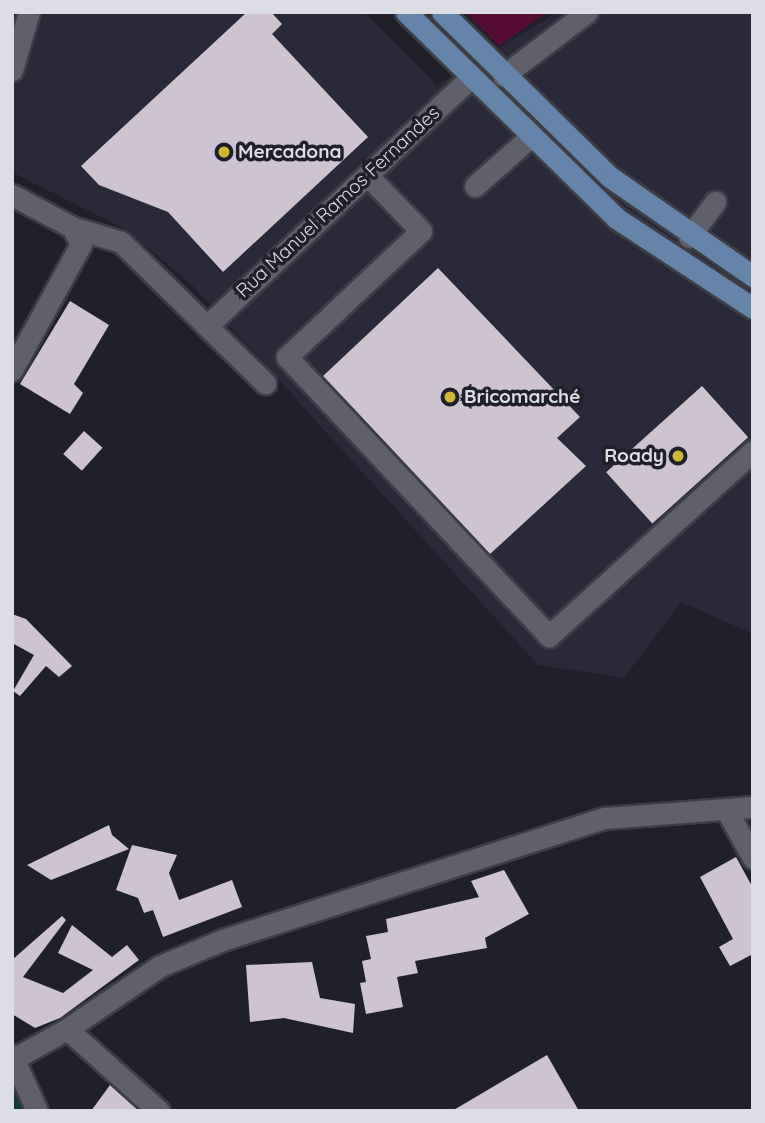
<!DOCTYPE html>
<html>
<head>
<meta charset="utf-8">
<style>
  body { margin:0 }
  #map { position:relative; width:765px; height:1123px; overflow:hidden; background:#20202a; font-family:Quicksand,sans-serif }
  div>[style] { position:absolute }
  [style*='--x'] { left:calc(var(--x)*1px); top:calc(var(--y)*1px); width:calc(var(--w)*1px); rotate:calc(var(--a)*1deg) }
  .built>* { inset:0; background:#292939 }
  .green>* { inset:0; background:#540c32 }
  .stream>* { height:7px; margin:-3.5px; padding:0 3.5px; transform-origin:3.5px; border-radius:3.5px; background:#113a43 }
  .building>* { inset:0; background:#cdc4cf; transform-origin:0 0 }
  .roads { filter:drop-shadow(2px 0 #3d3d45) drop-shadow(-2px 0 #3d3d45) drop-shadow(0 2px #3d3d45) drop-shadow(0 -2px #3d3d45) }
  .minor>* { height:21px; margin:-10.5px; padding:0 10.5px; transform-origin:10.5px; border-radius:10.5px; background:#5f606c }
  .major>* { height:21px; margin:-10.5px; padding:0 10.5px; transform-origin:10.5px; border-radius:10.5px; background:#6484a9 }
  .dots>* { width:19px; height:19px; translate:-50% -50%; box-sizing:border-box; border:4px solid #20202a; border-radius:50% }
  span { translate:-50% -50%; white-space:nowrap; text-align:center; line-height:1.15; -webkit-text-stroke:7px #20202a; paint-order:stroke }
  .poi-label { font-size:19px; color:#dddee5; font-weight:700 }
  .left { translate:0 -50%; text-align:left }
  .right { translate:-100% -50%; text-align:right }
  .street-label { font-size:19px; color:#dddee5 }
  .frame { position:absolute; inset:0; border:14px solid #dddee5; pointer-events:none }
</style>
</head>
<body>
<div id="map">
  <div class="built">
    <i style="clip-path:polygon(39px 12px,364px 12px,437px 85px,558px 12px,753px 12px,753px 634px,681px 602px,624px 678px,538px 665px,192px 285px,128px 231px,12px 172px,12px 89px)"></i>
  </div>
  <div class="green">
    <i style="clip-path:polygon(466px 12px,547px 12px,499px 46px)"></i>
  </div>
  <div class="stream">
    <i style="--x:12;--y:1094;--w:19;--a:65"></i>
  </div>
  <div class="building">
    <i style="clip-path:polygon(247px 12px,271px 12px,282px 24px,272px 34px,368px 137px,223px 272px,168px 212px,99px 185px,81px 166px)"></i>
    <i style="clip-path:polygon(438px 268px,580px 417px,557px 438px,586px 466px,490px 554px,323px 376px)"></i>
    <i style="clip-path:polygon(70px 301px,109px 325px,74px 384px,83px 393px,70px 414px,20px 384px)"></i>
    <i style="left:702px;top:386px;width:69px;height:129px;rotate:48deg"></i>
    <i style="left:84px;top:431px;width:25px;height:31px;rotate:42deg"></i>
    <i style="clip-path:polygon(12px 614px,26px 619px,72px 666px,59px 677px,46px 666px,20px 696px,13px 691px,34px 655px,12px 643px)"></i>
    <i style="clip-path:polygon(109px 825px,112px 835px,129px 849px,51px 880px,27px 865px)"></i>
    <i style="clip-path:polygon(132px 845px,177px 855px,169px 873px,179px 900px,232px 880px,242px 907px,163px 937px,153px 910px,144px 913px,138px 898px,116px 890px)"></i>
    <i style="clip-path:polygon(736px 857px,753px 888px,753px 954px,730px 966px,719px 947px,733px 939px,700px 877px)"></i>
    <i style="clip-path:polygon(504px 870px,529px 914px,485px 938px,487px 948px,415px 961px,418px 973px,397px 977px,403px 1007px,366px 1014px,360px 983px,366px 982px,362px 961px,371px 959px,366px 936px,388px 932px,386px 919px,479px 897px,471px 881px)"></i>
    <i style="clip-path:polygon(62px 916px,66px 920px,23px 977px,63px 993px,93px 970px,58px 953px,72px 925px,112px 957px,127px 945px,139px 960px,60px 1018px,35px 1028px,12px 1014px,12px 960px)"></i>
    <i style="clip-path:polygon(312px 962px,320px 998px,355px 1004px,353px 1033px,284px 1018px,250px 1022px,246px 965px)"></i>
    <i style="clip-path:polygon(547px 1055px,579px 1111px,452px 1111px)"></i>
    <i style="clip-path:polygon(110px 1085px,139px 1111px,91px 1111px)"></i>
  </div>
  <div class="roads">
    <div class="minor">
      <i style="--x:12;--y:70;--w:60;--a:-73.7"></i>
      <i style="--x:503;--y:76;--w:106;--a:-37.3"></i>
      <i style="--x:367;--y:175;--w:78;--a:46"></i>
      <i style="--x:421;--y:231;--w:184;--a:136.8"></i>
      <i style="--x:287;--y:357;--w:383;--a:46.8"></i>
      <i style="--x:549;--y:636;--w:275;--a:-42.2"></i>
      <i style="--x:475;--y:186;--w:72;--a:-41.6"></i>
      <i style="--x:12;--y:195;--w:68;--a:28.1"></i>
      <i style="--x:72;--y:227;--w:19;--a:62"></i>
      <i style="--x:81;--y:244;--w:144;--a:118.7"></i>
      <i style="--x:72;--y:227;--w:51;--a:17"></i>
      <i style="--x:121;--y:242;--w:202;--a:44.4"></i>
      <i style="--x:689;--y:237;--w:44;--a:-53.4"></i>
      <i style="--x:207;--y:326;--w:361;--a:-43.3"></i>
      <i style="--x:727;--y:811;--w:54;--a:61"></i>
      <i style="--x:67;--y:1029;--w:112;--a:-34.1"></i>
      <i style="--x:160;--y:966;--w:70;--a:-22.6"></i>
      <i style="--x:225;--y:939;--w:399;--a:-17.7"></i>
      <i style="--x:605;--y:818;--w:148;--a:-4.3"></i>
      <i style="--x:12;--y:1055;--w:61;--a:65.9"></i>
      <i style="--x:15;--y:1058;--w:60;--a:-29.1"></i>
      <i style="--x:67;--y:1029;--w:123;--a:41.7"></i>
    </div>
    <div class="major">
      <i style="--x:406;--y:12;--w:294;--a:44.4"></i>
      <i style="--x:616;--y:218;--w:164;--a:33.3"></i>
      <i style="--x:442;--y:12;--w:235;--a:44.5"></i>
      <i style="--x:610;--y:177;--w:174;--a:34.7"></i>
    </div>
  </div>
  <div class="dots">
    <i style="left:224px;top:152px;background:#d0b736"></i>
    <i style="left:450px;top:397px;background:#d0b736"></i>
    <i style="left:678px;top:456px;background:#d0b736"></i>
  </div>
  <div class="poi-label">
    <span class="left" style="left:238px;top:152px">Mercadona</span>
    <span class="left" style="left:464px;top:397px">Bricomarché</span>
    <span class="right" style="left:664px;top:456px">Roady</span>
  </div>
  <div class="street-label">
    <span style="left:338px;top:202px;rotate:-43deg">Rua Manuel Ramos Fernandes</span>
  </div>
  <div class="frame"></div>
</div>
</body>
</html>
